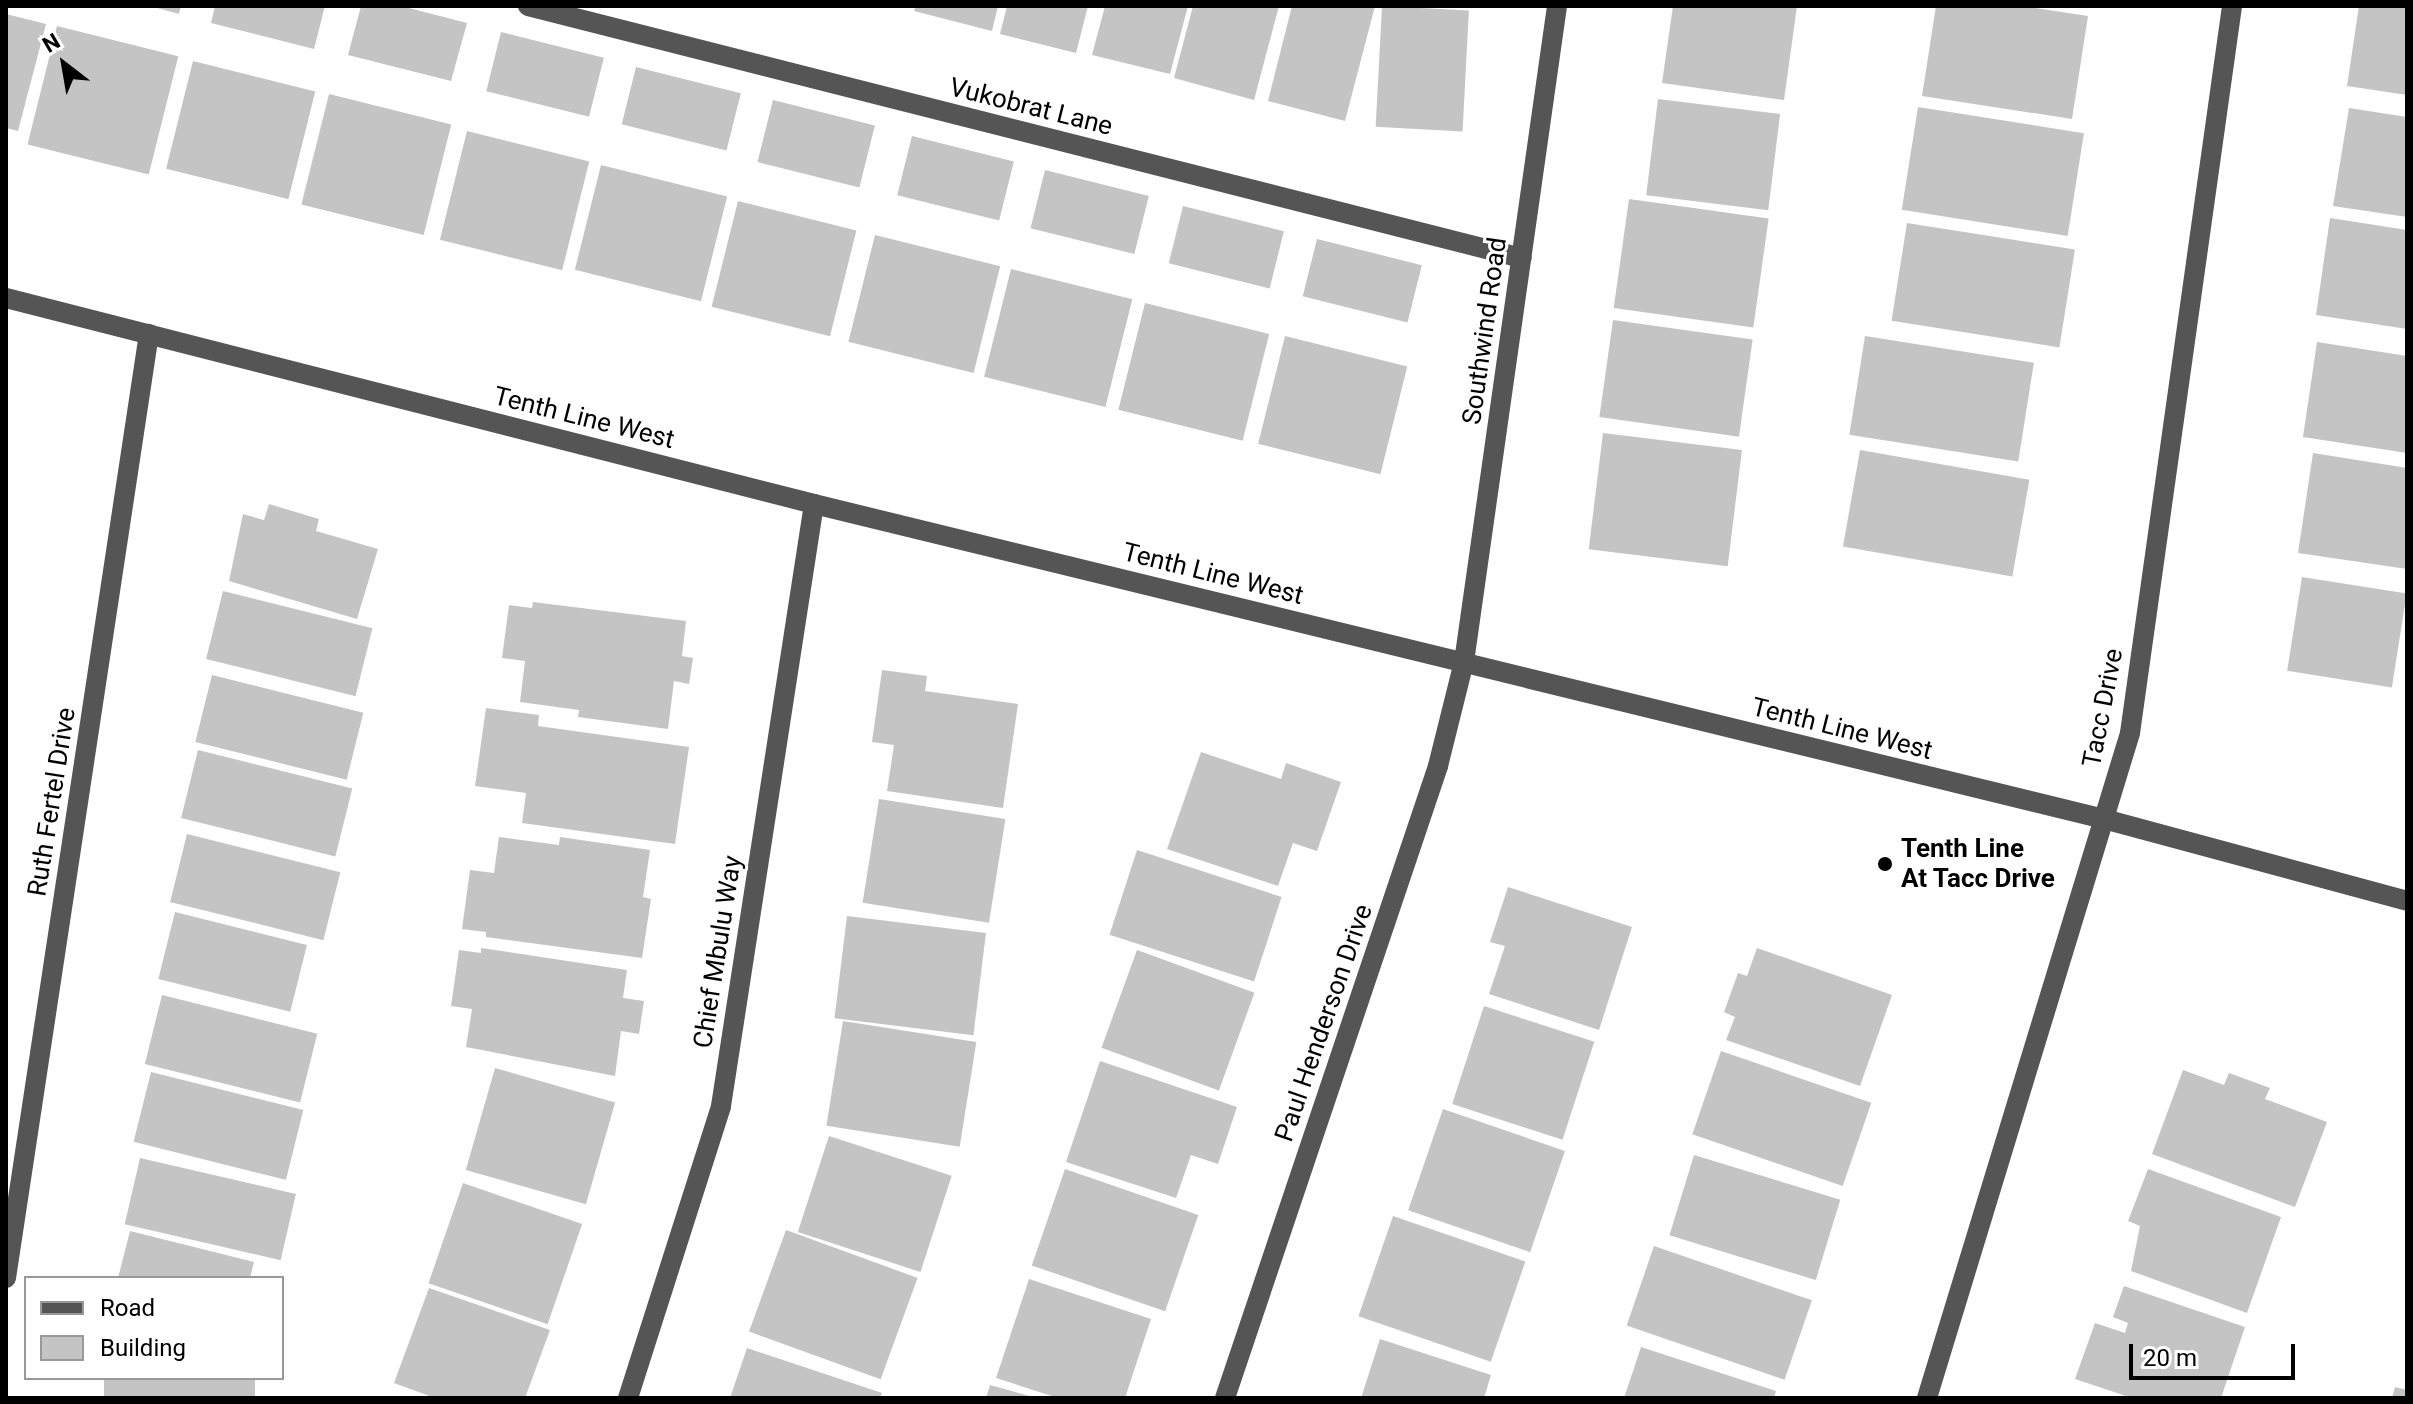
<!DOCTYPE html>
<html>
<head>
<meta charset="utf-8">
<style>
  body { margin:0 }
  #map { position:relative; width:2413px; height:1404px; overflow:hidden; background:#fff; font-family:Roboto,sans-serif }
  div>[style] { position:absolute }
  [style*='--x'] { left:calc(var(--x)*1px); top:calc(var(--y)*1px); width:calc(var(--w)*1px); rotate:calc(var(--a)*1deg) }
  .building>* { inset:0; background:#c4c4c4; transform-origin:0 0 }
  .minor>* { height:20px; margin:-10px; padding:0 10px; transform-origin:10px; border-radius:10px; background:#555 }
  .dots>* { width:22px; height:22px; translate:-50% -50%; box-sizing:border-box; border:4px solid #fff; border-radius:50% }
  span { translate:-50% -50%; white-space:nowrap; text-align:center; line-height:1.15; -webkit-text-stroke:6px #fff; paint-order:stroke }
  .street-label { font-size:26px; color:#000 }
  .poi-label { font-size:26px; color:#000; font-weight:700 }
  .left { translate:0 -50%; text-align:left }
  .frame { position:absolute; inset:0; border:8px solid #000; pointer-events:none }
  .legend { position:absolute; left:24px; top:1276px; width:260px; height:104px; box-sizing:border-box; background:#fff; border:2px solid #999; margin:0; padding:10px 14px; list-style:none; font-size:24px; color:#000 }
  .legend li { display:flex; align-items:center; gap:16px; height:40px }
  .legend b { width:40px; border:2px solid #999 }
  .north { position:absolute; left:24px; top:24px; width:80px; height:80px; -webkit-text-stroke:6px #fff; paint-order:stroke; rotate:329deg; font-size:22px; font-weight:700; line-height:32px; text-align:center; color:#000 }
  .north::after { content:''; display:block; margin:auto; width:28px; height:36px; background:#000; clip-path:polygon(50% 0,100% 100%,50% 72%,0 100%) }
  .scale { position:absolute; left:2129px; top:1344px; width:166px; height:36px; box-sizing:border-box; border:4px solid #000; border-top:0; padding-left:10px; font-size:24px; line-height:28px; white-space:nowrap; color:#000; -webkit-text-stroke:6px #fff; paint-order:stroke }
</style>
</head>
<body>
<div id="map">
  <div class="building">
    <i style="clip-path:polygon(150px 6px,181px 6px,179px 14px)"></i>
    <i style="clip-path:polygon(215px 6px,325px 6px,314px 49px,211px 23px)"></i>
    <i style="clip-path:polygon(361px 6px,401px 6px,467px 23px,451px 81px,348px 55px)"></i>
    <i style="clip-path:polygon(916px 6px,998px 6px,992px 31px,914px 11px)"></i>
    <i style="clip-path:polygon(1007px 6px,1088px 6px,1076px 53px,1000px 34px)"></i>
    <i style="clip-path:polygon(1105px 6px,1188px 6px,1170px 74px,1092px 55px)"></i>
    <i style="clip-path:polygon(1193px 6px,1279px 6px,1254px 100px,1174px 78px)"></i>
    <i style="clip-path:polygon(1292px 6px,1375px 6px,1345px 121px,1268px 101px)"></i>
    <i style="left:1382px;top:6px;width:87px;height:121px;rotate:3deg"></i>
    <i style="clip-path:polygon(1673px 6px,1797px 6px,1784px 100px,1662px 83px)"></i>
    <i style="clip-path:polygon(1936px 6px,2023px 6px,2088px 16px,2072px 119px,1922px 96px)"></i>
    <i style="clip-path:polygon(2359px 6px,2407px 6px,2407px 95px,2347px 86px)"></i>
    <i style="clip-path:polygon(6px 14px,46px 24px,18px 131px,6px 128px)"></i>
    <i style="left:57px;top:26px;width:125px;height:122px;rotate:14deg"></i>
    <i style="left:501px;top:32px;width:106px;height:61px;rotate:14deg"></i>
    <i style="left:193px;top:61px;width:126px;height:111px;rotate:14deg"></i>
    <i style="left:636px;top:67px;width:108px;height:59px;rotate:14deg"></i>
    <i style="left:329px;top:94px;width:126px;height:114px;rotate:14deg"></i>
    <i style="left:1658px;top:99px;width:123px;height:97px;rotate:7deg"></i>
    <i style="left:773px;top:100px;width:105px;height:64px;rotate:14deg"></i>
    <i style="left:1918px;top:107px;width:168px;height:104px;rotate:9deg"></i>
    <i style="clip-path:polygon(2349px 108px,2407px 117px,2407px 217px,2333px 206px)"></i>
    <i style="left:467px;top:131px;width:126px;height:112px;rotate:14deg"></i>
    <i style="left:912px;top:136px;width:105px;height:61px;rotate:14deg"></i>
    <i style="left:601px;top:165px;width:130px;height:108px;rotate:14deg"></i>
    <i style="left:1045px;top:170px;width:107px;height:60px;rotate:14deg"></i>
    <i style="left:1629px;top:199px;width:141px;height:110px;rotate:8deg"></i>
    <i style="left:738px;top:201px;width:122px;height:109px;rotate:14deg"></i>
    <i style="left:1183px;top:206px;width:104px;height:59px;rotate:14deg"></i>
    <i style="clip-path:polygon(2330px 218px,2407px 230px,2407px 329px,2316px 315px)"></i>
    <i style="left:1907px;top:223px;width:170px;height:99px;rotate:9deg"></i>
    <i style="left:875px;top:235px;width:129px;height:110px;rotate:14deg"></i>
    <i style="left:1317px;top:239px;width:108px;height:59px;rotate:14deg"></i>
    <i style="left:1011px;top:269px;width:125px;height:111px;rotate:14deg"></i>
    <i style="left:1145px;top:303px;width:128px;height:110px;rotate:14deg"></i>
    <i style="left:1613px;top:320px;width:141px;height:98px;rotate:8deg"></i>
    <i style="left:1285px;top:336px;width:126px;height:111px;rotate:14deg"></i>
    <i style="left:1865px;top:336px;width:171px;height:100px;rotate:9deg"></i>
    <i style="clip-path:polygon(2317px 342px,2407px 356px,2407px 453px,2303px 437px)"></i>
    <i style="left:1603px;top:433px;width:140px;height:117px;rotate:7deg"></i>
    <i style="left:1860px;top:450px;width:172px;height:98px;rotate:10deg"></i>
    <i style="clip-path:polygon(2313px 453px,2407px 468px,2407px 569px,2298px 553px)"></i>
    <i style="clip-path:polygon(269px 504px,319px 519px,316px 531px,378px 549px,357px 619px,229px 581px,243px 514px,264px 520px)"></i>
    <i style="left:2302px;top:577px;width:106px;height:95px;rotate:9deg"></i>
    <i style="left:223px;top:591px;width:154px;height:70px;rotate:14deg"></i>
    <i style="clip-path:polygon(533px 602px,686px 621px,682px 656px,693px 658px,689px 684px,674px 681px,668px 729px,578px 717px,579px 710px,520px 702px,525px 661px,502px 658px,509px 605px,532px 608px)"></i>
    <i style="clip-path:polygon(882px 670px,927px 676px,925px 691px,1018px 704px,1003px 808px,887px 791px,894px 745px,872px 742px)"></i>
    <i style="left:212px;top:675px;width:156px;height:69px;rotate:14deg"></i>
    <i style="clip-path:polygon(486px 708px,539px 715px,538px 726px,689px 747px,675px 844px,522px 823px,526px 793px,475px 786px)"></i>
    <i style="left:198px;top:750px;width:159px;height:70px;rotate:14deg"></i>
    <i style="clip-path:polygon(1201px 752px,1281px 779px,1286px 763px,1341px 782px,1317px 851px,1293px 843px,1278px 886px,1167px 849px)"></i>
    <i style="left:879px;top:799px;width:128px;height:105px;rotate:9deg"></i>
    <i style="left:187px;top:834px;width:158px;height:70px;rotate:14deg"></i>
    <i style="clip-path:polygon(499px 837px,559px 845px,560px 837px,650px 850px,643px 897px,651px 899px,642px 958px,486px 937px,486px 932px,462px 929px,470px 870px,494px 873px)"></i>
    <i style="left:1137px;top:850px;width:152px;height:89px;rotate:18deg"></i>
    <i style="clip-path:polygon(1508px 887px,1632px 927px,1599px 1030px,1489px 994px,1505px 946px,1490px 942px)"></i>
    <i style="left:175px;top:912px;width:136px;height:69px;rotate:14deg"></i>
    <i style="left:847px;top:916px;width:140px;height:103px;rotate:7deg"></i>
    <i style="clip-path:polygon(481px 948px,627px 970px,623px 998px,644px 1001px,639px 1034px,621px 1031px,615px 1076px,466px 1047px,472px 1009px,451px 1006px,459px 950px,481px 953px)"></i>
    <i style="clip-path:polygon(1757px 948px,1892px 995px,1860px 1086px,1726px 1040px,1735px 1017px,1724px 1012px,1738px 973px,1747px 976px)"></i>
    <i style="left:1137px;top:950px;width:125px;height:104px;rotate:20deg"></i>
    <i style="left:162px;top:995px;width:160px;height:71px;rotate:14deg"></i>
    <i style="left:1484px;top:1006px;width:116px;height:103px;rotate:18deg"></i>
    <i style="left:843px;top:1021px;width:135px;height:106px;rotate:9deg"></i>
    <i style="left:1721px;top:1051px;width:159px;height:88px;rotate:19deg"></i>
    <i style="clip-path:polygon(1100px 1061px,1237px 1107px,1218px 1164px,1191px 1155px,1176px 1198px,1066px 1162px)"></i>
    <i style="left:495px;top:1068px;width:125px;height:106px;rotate:16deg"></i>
    <i style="clip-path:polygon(2183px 1070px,2224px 1085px,2229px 1073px,2270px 1088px,2265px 1099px,2327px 1122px,2295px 1207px,2152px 1154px)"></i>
    <i style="left:151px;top:1072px;width:157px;height:72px;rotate:14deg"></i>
    <i style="left:1443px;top:1109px;width:129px;height:107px;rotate:19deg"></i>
    <i style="left:829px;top:1136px;width:129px;height:101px;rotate:18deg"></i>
    <i style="left:1694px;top:1155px;width:153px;height:84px;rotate:17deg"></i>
    <i style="left:140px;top:1158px;width:160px;height:68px;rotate:13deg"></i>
    <i style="left:1065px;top:1169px;width:141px;height:102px;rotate:19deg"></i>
    <i style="clip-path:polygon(2148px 1169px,2281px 1217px,2247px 1313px,2131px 1271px,2140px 1226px,2128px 1221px)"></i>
    <i style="left:463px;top:1183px;width:126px;height:106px;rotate:19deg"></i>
    <i style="left:1393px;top:1216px;width:140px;height:106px;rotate:19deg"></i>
    <i style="left:786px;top:1230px;width:140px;height:108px;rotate:20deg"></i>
    <i style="clip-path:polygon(130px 1231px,254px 1262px,250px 1278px,118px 1278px)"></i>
    <i style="left:1654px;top:1246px;width:167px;height:84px;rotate:19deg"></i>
    <i style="clip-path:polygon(1029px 1279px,1151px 1319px,1125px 1398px,1058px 1398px,996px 1378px)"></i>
    <i style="clip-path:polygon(2124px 1286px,2245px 1327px,2221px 1398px,2132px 1398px,2075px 1379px,2095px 1323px,2125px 1333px,2128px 1323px,2113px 1317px)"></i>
    <i style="clip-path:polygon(429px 1288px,550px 1330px,525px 1398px,435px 1398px,394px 1383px)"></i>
    <i style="clip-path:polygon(1380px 1339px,1491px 1375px,1484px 1398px,1361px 1398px)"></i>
    <i style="clip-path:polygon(1641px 1347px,1776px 1391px,1774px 1398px,1624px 1398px)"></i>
    <i style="clip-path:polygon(747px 1348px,882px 1393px,880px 1398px,730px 1398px)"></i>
    <i style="left:104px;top:1378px;width:151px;height:21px"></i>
    <i style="clip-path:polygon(990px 1385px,1033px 1397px,1033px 1398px,986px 1398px)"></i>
    <i style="clip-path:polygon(2395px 1387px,2407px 1390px,2407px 1398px,2392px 1398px)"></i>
  </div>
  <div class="minor">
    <i style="--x:528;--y:6;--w:1025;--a:14.23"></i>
    <i style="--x:6;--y:298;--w:834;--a:14.3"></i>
    <i style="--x:814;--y:504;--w:1328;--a:13.72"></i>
    <i style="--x:2104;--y:819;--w:314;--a:15.1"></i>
    <i style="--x:6;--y:1278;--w:955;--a:-81.39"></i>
    <i style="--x:628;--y:1398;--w:306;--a:-72.3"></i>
    <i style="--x:721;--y:1106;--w:609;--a:-81.22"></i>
    <i style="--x:1225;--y:1398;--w:667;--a:-71.37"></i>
    <i style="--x:1438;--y:766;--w:107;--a:-76"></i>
    <i style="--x:1464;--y:662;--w:663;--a:-81.93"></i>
    <i style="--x:1927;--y:1398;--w:695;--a:-73.02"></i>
    <i style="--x:2130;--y:733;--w:734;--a:-82.01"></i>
  </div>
  <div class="dots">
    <i style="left:1885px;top:864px;background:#000"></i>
  </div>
  <div class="street-label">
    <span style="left:1031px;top:107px;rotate:14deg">Vukobrat Lane</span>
    <span style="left:1485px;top:331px;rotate:-82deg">Southwind Road</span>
    <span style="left:584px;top:418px;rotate:14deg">Tenth Line West</span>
    <span style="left:1213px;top:574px;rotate:14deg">Tenth Line West</span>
    <span style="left:2103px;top:708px;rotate:-79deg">Tacc Drive</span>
    <span style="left:1842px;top:729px;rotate:14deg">Tenth Line West</span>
    <span style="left:52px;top:802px;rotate:-81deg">Ruth Fertel Drive</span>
    <span style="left:718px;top:952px;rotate:-81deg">Chief Mbulu Way</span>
    <span style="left:1324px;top:1023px;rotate:-71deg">Paul Henderson Drive</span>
  </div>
  <div class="poi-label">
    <span class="left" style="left:1901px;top:864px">Tenth Line<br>At Tacc Drive</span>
  </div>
  <div class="frame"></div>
  <ul class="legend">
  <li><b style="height:10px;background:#555"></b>Road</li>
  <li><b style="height:22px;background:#c4c4c4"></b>Building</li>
  </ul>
  <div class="north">N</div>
  <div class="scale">20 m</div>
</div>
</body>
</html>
